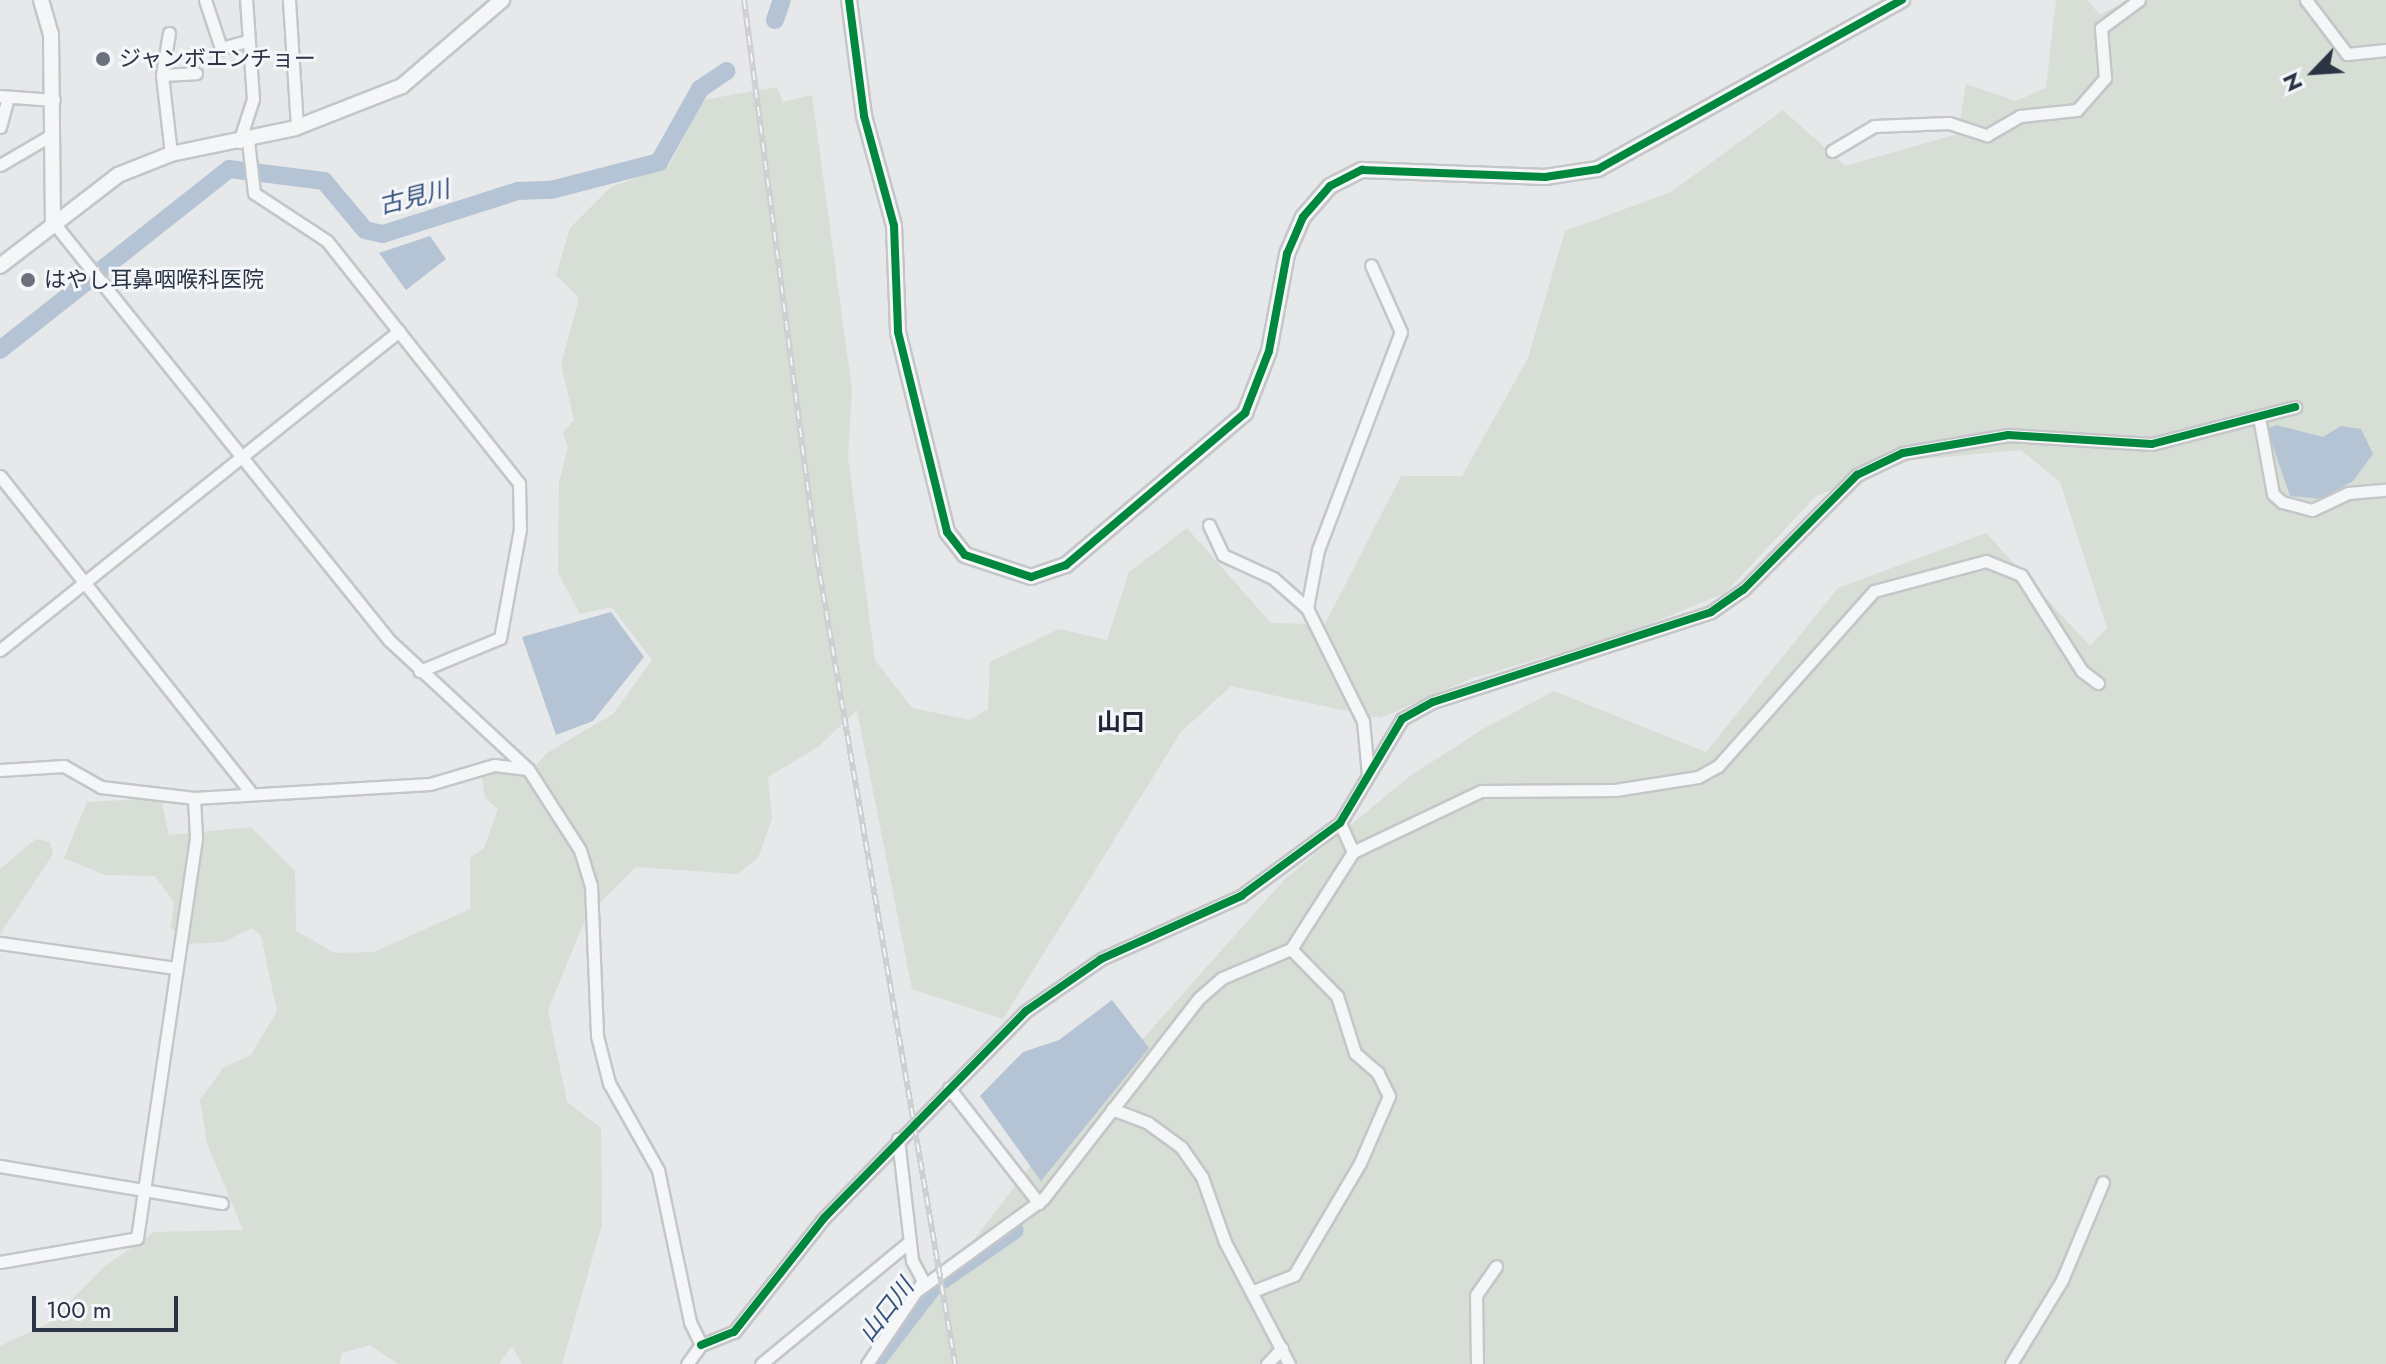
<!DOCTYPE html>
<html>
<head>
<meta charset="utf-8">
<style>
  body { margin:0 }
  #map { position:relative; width:2386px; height:1364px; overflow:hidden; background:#e6e8ea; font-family:Jost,"Noto Sans JP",sans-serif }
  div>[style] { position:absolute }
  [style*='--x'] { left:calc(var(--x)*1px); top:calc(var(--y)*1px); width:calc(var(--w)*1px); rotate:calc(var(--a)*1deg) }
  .green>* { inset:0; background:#d6ded6 }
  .water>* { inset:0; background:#b4c4d5 }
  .river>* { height:18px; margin:-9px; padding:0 9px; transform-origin:9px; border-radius:9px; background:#b4c4d5 }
  .roads { filter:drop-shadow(2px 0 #c4c6c8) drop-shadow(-2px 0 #c4c6c8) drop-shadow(0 2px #c4c6c8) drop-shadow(0 -2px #c4c6c8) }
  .minor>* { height:11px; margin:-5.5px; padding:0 5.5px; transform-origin:5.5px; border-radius:5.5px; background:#f5f6f7 }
  .tertiary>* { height:14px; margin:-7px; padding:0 7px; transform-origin:7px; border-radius:7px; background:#f5f6f7 }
  .rail>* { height:6px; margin-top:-3px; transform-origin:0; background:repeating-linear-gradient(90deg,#f4f6f9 0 9px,#cecfd2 0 18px); box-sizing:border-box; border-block:2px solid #cecfd2 }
  .cycleway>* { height:8px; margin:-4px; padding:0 4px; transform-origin:4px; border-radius:4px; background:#00873e }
  .dots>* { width:22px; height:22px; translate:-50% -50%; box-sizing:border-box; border:4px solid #f4f6f9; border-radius:50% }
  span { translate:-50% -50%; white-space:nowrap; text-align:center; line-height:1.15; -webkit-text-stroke:6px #f4f6f9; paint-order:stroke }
  .poi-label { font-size:22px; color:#2b3445 }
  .left { translate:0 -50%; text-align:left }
  .water-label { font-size:24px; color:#34527a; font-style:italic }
  .neighbourhood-label { font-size:24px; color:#1d2536; font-weight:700 }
  .north { position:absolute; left:2274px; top:32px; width:80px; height:80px; -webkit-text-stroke:6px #f4f6f9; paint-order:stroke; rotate:245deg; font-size:22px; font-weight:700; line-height:32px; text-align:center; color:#2b3445 }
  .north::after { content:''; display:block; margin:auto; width:28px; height:36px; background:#2b3445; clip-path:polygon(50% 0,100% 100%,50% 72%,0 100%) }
  .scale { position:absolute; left:32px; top:1296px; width:146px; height:36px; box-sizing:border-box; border:4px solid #2b3445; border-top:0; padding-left:10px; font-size:24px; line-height:28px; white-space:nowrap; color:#2b3445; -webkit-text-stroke:6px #f4f6f9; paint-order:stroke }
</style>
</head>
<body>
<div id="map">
  <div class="green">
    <i style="clip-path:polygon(2056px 0,2087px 0,2100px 15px,2128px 0,2386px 0,2386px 1364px,879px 1364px,1034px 1161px,1285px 879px,1410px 776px,1483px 729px,1554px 691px,1706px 752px,1838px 588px,1986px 533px,2090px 646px,2107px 628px,2060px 482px,2021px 450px,1911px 460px,1816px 496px,1725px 593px,1627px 633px,1473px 678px,1380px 718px,1231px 686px,1181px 732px,1003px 1019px,912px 989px,857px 710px,818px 747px,768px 777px,772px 819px,758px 858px,737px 874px,636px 867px,587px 915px,548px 1010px,567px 1102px,601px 1128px,602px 1225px,562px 1364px,522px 1364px,512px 1346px,499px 1364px,398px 1364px,370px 1345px,342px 1353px,340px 1364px,0 1364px,0 1346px,49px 1323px,105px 1266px,154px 1232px,243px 1230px,207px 1143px,200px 1100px,223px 1068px,251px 1055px,277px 1011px,261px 936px,252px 928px,223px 942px,188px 944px,171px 928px,174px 902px,155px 876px,105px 875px,64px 858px,87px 802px,161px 798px,169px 835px,251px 827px,295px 871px,296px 931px,335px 953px,374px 952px,470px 909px,470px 858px,484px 848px,498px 809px,485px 798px,481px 772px,528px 774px,547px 753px,613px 714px,652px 660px,612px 607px,580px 614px,558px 573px,559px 483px,568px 447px,563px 433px,574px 420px,561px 364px,579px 298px,556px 275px,570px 228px,611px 187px,669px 166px,703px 100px,777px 87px,783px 102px,812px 95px,852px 390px,848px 457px,875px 660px,912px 708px,970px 720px,988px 709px,990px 662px,1059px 629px,1107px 640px,1129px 572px,1187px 528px,1271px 623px,1325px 624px,1401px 476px,1462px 476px,1528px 358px,1565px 231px,1671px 192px,1783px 110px,1845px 166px,1958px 134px,1966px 84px,2016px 101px,2046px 88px)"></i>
    <i style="clip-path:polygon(36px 839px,50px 842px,53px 854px,0 934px,0 869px)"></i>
  </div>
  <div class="water">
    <i style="clip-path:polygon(430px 236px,446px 259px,406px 290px,379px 253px)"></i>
    <i style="clip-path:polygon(2276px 425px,2323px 437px,2341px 426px,2361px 429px,2373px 454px,2353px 481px,2322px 499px,2290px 496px,2267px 429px)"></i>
    <i style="clip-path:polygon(611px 612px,644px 657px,593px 721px,556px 735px,522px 637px)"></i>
    <i style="clip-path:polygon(1112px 1000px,1149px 1048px,1041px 1181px,980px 1096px,1023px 1052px,1059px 1040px)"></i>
  </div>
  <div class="river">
    <i style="--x:775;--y:20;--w:21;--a:-71"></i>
    <i style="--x:0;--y:350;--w:292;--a:-38.3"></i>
    <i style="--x:229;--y:169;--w:96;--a:7.2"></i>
    <i style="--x:324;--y:181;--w:64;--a:50.1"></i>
    <i style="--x:365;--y:230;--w:18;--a:13"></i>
    <i style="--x:383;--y:234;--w:142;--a:-17.7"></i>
    <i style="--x:518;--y:191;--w:33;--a:-2"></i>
    <i style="--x:551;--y:190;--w:112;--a:-14.5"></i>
    <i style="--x:659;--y:162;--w:84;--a:-60.7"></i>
    <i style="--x:700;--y:89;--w:32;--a:-34"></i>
    <i style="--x:874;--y:1364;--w:98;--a:-52.4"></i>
    <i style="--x:934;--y:1286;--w:98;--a:-34.7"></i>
  </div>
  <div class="roads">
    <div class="minor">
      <i style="--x:205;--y:0;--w:51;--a:71.6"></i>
      <i style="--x:221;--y:48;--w:28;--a:-15"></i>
      <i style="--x:289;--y:0;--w:127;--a:86.4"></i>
      <i style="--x:2306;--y:0;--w:68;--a:52.8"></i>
      <i style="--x:2347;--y:54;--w:39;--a:-6"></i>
      <i style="--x:169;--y:33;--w:43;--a:99.5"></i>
      <i style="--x:162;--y:75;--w:80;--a:83.5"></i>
      <i style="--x:162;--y:75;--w:34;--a:-3"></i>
      <i style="--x:0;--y:96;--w:54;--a:4.2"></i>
      <i style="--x:0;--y:127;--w:28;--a:-75"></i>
      <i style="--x:248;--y:141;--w:52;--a:83.4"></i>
      <i style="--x:254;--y:193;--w:87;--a:33.3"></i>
      <i style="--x:327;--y:241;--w:309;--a:51.6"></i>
      <i style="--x:519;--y:483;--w:46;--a:88.8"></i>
      <i style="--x:520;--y:529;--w:111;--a:100.4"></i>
      <i style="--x:500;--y:638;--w:87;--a:157.6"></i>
      <i style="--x:239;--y:142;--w:45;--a:-72"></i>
      <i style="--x:253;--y:99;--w:99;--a:-94"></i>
      <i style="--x:1832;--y:151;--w:49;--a:-30.8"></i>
      <i style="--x:1874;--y:126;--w:75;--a:-2.3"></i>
      <i style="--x:1949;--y:123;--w:40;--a:18"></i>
      <i style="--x:1987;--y:135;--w:38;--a:-30"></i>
      <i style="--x:2020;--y:116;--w:57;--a:-6"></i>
      <i style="--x:2077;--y:110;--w:43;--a:-48.8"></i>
      <i style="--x:2105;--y:78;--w:50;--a:-94.6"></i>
      <i style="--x:2101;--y:28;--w:47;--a:-36.4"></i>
      <i style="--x:0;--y:165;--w:61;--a:-30.3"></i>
      <i style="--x:53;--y:222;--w:536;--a:51.21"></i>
      <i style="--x:389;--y:640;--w:190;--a:42.9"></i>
      <i style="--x:528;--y:769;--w:96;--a:57.3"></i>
      <i style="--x:580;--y:850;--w:37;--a:73"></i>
      <i style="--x:591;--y:885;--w:151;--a:87.7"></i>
      <i style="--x:597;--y:1036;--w:49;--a:75.7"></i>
      <i style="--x:609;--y:1083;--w:100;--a:60.6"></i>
      <i style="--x:658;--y:1170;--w:155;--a:78.1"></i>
      <i style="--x:690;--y:1322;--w:25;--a:64"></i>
      <i style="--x:2259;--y:417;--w:78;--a:79.7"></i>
      <i style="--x:2273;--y:494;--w:12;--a:42"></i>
      <i style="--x:2282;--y:502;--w:31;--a:15"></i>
      <i style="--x:2312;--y:510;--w:40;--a:-25"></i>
      <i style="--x:2348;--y:493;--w:38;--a:-5"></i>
      <i style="--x:0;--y:476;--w:402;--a:51.6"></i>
      <i style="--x:1209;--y:525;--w:33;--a:65"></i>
      <i style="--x:1223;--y:555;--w:55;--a:24.7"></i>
      <i style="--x:1273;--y:578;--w:45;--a:41.4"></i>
      <i style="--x:0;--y:650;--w:511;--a:-38.64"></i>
      <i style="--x:0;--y:770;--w:64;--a:-3.6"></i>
      <i style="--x:64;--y:766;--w:43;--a:29.6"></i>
      <i style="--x:101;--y:787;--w:94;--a:6.7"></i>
      <i style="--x:194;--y:798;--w:236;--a:-3.4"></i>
      <i style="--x:430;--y:784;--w:67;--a:-16.5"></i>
      <i style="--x:494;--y:765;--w:34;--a:7"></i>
      <i style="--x:1368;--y:774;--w:53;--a:-95.4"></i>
      <i style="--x:1363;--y:721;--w:126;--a:-116.4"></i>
      <i style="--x:1307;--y:608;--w:59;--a:-79.3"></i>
      <i style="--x:1318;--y:550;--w:233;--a:-69.2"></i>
      <i style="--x:1401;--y:332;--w:73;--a:-114.1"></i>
      <i style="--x:1340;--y:823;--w:32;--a:66"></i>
      <i style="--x:0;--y:943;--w:177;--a:8.1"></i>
      <i style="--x:949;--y:1088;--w:146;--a:52"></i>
      <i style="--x:1112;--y:1109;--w:39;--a:21"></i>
      <i style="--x:1148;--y:1123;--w:41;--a:36"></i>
      <i style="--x:1181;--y:1147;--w:37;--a:55"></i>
      <i style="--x:1202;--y:1177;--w:69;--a:70.5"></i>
      <i style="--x:1225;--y:1242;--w:138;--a:62.3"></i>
      <i style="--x:0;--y:1166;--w:225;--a:9.5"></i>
      <i style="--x:0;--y:1262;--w:139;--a:-9.9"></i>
      <i style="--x:137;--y:1238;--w:405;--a:-81.6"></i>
      <i style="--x:196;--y:837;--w:39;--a:-93"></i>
      <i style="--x:918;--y:1290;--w:155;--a:-36.1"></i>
      <i style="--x:1043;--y:1199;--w:254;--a:-52.2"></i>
      <i style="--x:1199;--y:998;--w:30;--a:-41"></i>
      <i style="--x:1222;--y:978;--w:75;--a:-22.8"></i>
      <i style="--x:1291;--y:949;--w:115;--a:-57.4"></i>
      <i style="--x:1353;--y:852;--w:142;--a:-25.5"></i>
      <i style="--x:1481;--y:791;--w:134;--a:-0.4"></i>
      <i style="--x:1615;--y:790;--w:84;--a:-8.9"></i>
      <i style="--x:1698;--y:777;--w:23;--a:-29"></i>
      <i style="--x:1718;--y:766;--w:234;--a:-48.3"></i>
      <i style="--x:1874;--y:591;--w:116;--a:-15"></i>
      <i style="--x:1986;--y:561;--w:38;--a:22"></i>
      <i style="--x:2021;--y:575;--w:114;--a:57.6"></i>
      <i style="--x:2082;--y:671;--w:20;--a:37"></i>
      <i style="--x:1253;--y:1291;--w:44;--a:-21.3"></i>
      <i style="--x:1294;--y:1275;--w:130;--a:-59.5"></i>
      <i style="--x:1360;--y:1163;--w:73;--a:-66.6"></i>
      <i style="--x:1389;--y:1096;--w:25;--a:-116"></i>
      <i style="--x:1378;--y:1073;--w:30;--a:-139"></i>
      <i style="--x:1355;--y:1053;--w:60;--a:-107.5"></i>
      <i style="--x:1337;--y:996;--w:66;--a:-134.4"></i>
      <i style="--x:701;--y:1345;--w:35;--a:-22"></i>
      <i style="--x:734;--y:1332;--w:145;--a:-51.7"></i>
      <i style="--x:824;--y:1218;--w:289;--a:-45.7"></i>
      <i style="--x:1026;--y:1011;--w:91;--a:-34.7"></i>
      <i style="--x:1101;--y:959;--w:154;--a:-24.2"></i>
      <i style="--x:1241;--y:896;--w:123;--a:-36.4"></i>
      <i style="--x:1340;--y:823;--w:121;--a:-59.2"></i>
      <i style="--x:1402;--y:719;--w:35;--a:-29"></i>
      <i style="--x:1433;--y:702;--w:292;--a:-17.9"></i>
      <i style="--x:1711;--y:612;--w:39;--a:-35"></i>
      <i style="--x:1743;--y:590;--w:162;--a:-45.3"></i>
      <i style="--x:1857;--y:475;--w:51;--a:-25.6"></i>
      <i style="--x:1903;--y:453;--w:107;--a:-9.7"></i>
      <i style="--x:2008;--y:435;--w:144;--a:3.6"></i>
      <i style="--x:2152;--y:444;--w:148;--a:-14.5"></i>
      <i style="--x:687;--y:1364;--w:24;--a:-54"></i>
      <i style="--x:761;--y:1364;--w:193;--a:-39.5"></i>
      <i style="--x:867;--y:1364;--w:100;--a:-56"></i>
      <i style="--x:923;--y:1281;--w:24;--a:-118"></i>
      <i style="--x:912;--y:1260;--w:122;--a:-96.6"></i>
      <i style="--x:1267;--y:1364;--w:22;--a:-47"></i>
      <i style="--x:1477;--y:1364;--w:69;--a:-90.8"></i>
      <i style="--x:1476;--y:1295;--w:35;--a:-55"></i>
      <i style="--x:2011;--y:1364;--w:98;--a:-58.7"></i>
      <i style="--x:2062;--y:1280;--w:106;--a:-67.3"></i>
    </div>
    <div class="tertiary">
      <i style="--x:41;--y:0;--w:35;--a:74"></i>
      <i style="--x:51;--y:34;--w:188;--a:89.4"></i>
      <i style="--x:849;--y:0;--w:117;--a:82.6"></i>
      <i style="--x:864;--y:116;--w:114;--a:74.7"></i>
      <i style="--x:894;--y:226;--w:106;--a:87.8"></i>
      <i style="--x:898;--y:332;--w:206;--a:76.2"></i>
      <i style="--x:947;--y:532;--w:29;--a:52"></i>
      <i style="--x:965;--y:555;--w:70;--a:18.4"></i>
      <i style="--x:1031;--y:577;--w:37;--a:-19"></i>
      <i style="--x:1066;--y:565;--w:235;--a:-40.3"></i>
      <i style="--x:1245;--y:413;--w:66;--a:-68.8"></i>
      <i style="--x:1269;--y:351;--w:99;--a:-79.5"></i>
      <i style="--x:1287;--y:254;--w:40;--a:-66.6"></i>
      <i style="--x:1303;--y:217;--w:41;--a:-48.9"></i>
      <i style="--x:1330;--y:186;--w:36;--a:-27"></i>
      <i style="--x:1362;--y:170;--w:183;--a:2.2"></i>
      <i style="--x:1545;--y:177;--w:54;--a:-8.6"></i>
      <i style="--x:1598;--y:169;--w:348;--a:-29.1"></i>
      <i style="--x:0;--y:266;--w:149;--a:-37.6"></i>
      <i style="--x:118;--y:175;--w:57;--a:-21.6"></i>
      <i style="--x:171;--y:154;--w:127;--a:-11.8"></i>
      <i style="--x:295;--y:128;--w:115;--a:-21.4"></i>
      <i style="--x:402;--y:86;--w:132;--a:-40.7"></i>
    </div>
  </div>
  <div class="rail">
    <i style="--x:744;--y:0;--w:563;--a:82.55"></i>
    <i style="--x:817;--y:558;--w:818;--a:80.28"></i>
  </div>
  <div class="cycleway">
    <i style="--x:849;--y:0;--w:117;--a:82.6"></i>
    <i style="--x:864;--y:116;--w:114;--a:74.7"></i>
    <i style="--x:894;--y:226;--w:106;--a:87.8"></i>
    <i style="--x:898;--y:332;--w:206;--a:76.2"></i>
    <i style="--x:947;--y:532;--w:29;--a:52"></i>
    <i style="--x:965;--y:555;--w:70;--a:18.4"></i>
    <i style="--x:1031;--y:577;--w:37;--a:-19"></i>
    <i style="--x:1066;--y:565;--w:235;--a:-40.3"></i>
    <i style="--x:1245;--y:413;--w:66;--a:-68.8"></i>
    <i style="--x:1269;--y:351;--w:99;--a:-79.5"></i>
    <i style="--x:1287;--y:254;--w:40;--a:-66.6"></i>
    <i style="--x:1303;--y:217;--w:41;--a:-48.9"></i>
    <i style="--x:1330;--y:186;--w:36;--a:-27"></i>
    <i style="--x:1362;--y:170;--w:183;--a:2.2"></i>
    <i style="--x:1545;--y:177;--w:54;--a:-8.6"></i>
    <i style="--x:1598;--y:169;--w:348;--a:-29.1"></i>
    <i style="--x:701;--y:1345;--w:35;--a:-22"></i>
    <i style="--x:734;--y:1332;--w:145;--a:-51.7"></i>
    <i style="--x:824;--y:1218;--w:289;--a:-45.7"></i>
    <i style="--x:1026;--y:1011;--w:91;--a:-34.7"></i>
    <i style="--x:1101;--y:959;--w:154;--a:-24.2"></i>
    <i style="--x:1241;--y:896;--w:123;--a:-36.4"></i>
    <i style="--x:1340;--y:823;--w:121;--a:-59.2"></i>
    <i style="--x:1402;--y:719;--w:35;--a:-29"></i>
    <i style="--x:1433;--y:702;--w:292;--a:-17.9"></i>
    <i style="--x:1711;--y:612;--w:39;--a:-35"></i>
    <i style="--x:1743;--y:590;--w:162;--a:-45.3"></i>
    <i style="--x:1857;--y:475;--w:51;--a:-25.6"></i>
    <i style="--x:1903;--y:453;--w:107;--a:-9.7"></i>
    <i style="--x:2008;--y:435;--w:144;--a:3.6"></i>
    <i style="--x:2152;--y:444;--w:148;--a:-14.5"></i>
  </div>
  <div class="dots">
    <i style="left:103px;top:59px;background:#6c737f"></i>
    <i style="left:28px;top:280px;background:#6c737f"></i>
  </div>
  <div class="poi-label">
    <span class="left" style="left:119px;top:59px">ジャンボエンチョー</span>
    <span class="left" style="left:44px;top:280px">はやし耳鼻咽喉科医院</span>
  </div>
  <div class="water-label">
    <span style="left:414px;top:197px;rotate:-14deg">古見川</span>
    <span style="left:886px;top:1310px;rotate:-52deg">山口川</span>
  </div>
  <div class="neighbourhood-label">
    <span style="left:1121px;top:722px">山口</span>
  </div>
  <div class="north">N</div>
  <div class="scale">100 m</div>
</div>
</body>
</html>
